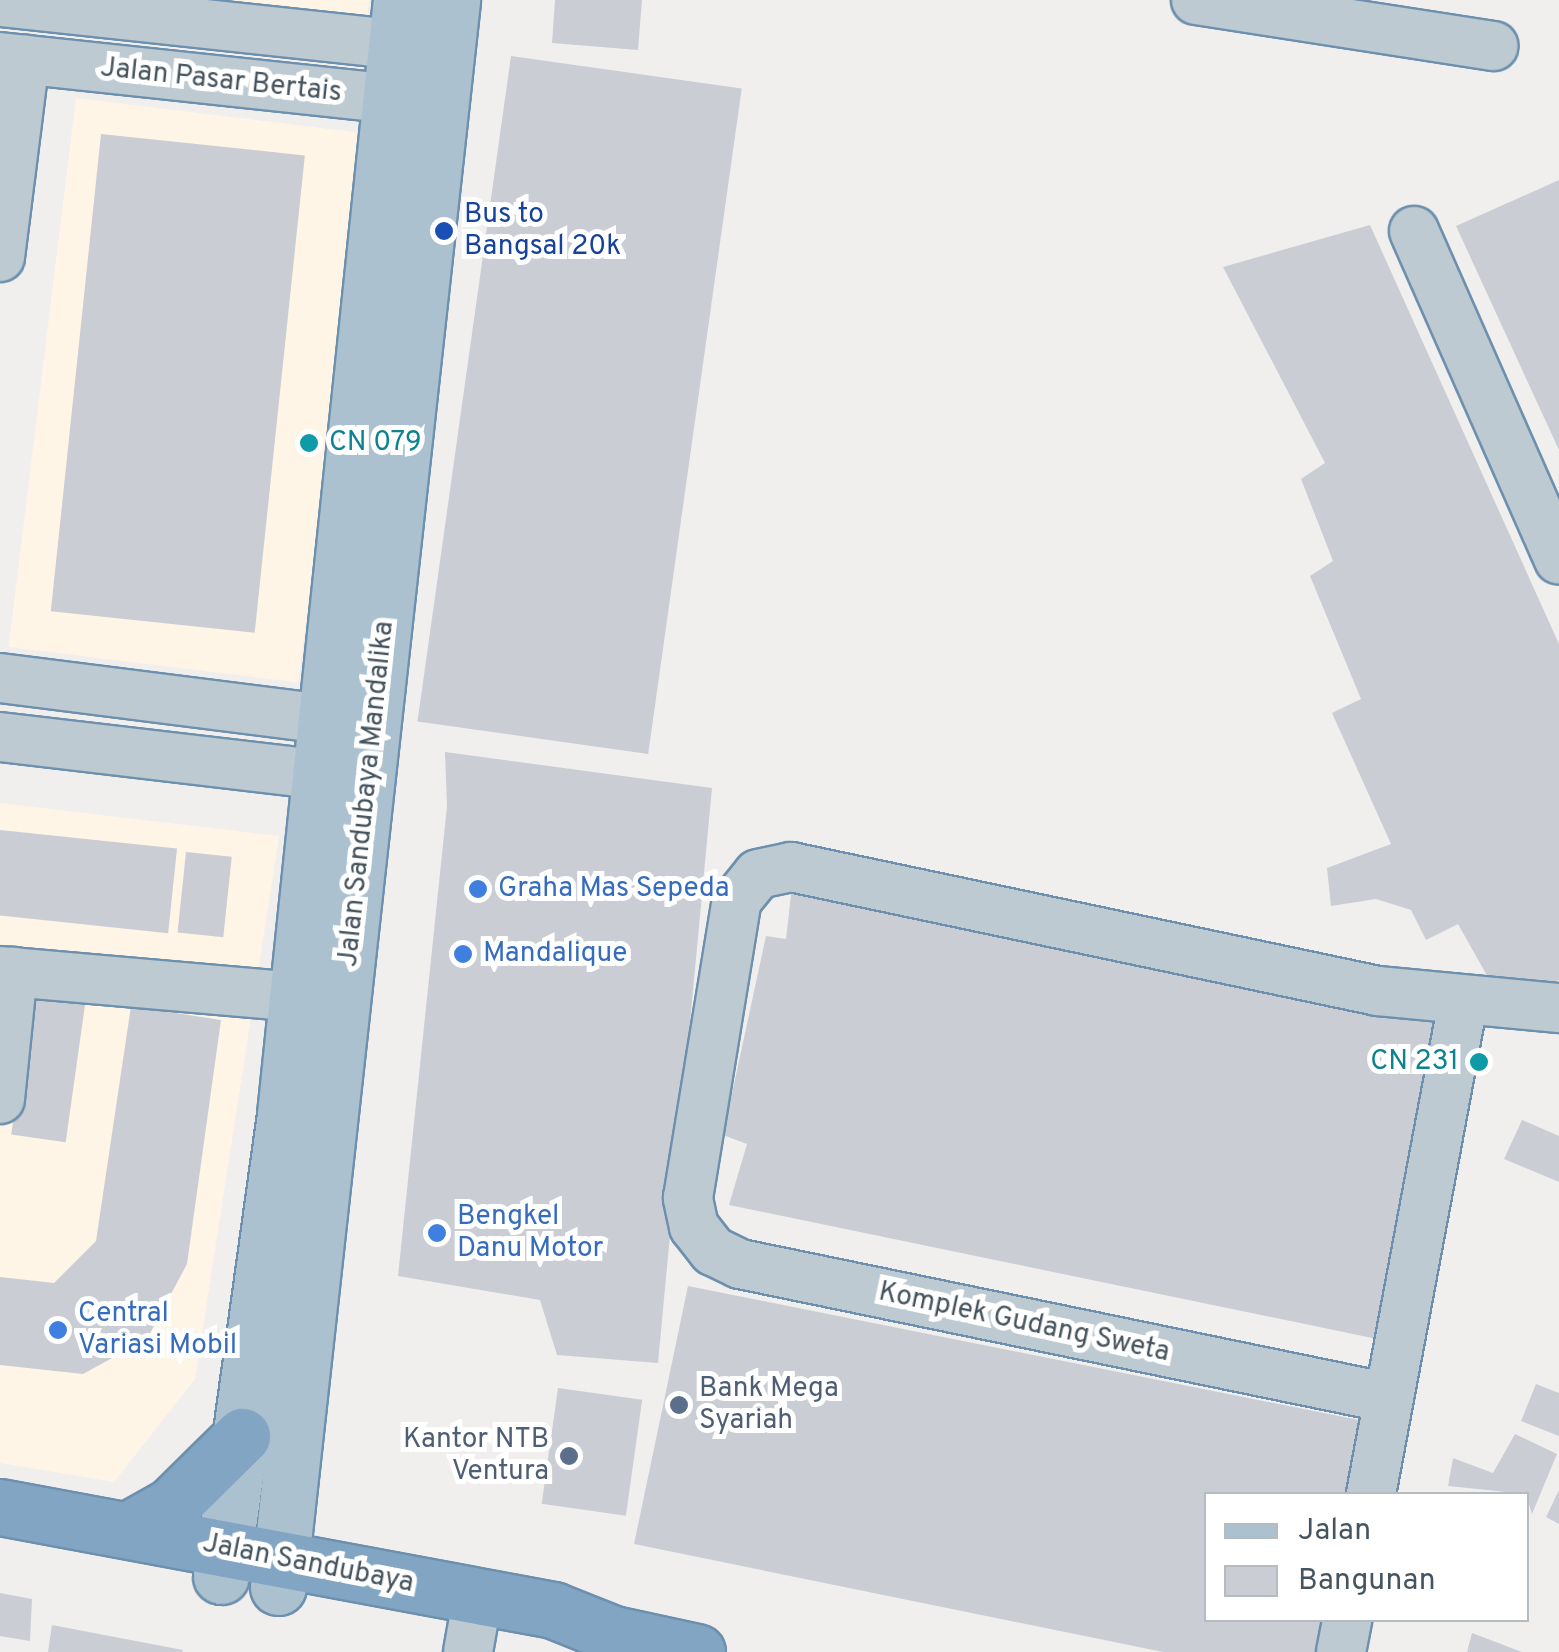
<!DOCTYPE html>
<html>
<head>
<meta charset="utf-8">
<style>
  body { margin:0 }
  #map { position:relative; width:1559px; height:1652px; overflow:hidden; background:#f1eeee; font-family:Overpass,sans-serif }
  div>[style] { position:absolute }
  [style*='--x'] { left:calc(var(--x)*1px); top:calc(var(--y)*1px); width:calc(var(--w)*1px); rotate:calc(var(--a)*1deg) }
  .commercial>* { inset:0; background:#fef5e6; transform-origin:0 0 }
  .building>* { inset:0; background:#caced4; transform-origin:0 0 }
  .roads { filter:drop-shadow(2px 0 #6c90ae) drop-shadow(-2px 0 #6c90ae) drop-shadow(0 2px #6c90ae) drop-shadow(0 -2px #6c90ae) }
  .minor>* { height:48px; margin:-24px; padding:0 24px; transform-origin:24px; border-radius:24px; background:#bdcad2 }
  .major>* { height:55px; margin:-27.5px; padding:0 27.5px; transform-origin:27.5px; border-radius:27.5px; background:#abc1d0 }
  .highway>* { height:55px; margin:-27.5px; padding:0 27.5px; transform-origin:27.5px; border-radius:27.5px; background:#81a5c2 }
  .dots>* { width:28px; height:28px; translate:-50% -50%; box-sizing:border-box; border:5px solid #fff; border-radius:50% }
  span { translate:-50% -50%; white-space:nowrap; text-align:center; line-height:1.15; -webkit-text-stroke:10px #fff; paint-order:stroke }
  .street-label { font-size:28px; color:#45545e }
  .transit-label { font-size:28px; color:#164399 }
  .left { translate:0 -50%; text-align:left }
  .culture-label { font-size:28px; color:#0d838f }
  .right { translate:-100% -50%; text-align:right }
  .shop-label { font-size:28px; color:#366cbe }
  .service-label { font-size:28px; color:#4e5e75 }
  .legend { position:absolute; left:1204px; top:1492px; width:325px; height:130px; box-sizing:border-box; background:#fff; border:2px solid #b5bbbf; margin:0; padding:12px 18px; list-style:none; font-size:30px; color:#45545e }
  .legend li { display:flex; align-items:center; gap:20px; height:50px }
  .legend b { width:50px; border:2px solid #b5bbbf }
</style>
</head>
<body>
<div id="map">
  <div class="commercial">
    <i style="clip-path:polygon(160px 0,369px 0,367px 24px)"></i>
    <i style="left:76px;top:98px;width:292px;height:553px;rotate:7deg"></i>
    <i style="clip-path:polygon(0 803px,279px 836px,195px 1379px,114px 1482px,0 1463px)"></i>
  </div>
  <div class="building">
    <i style="clip-path:polygon(555px 0,642px 0,638px 50px,552px 43px)"></i>
    <i style="left:511px;top:56px;width:233px;height:672px;rotate:8deg"></i>
    <i style="left:101px;top:134px;width:205px;height:480px;rotate:6deg"></i>
    <i style="clip-path:polygon(1559px 180px,1559px 450px,1456px 226px)"></i>
    <i style="clip-path:polygon(1370px 225px,1559px 644px,1559px 980px,1503px 1004px,1458px 924px,1426px 940px,1411px 910px,1376px 899px,1331px 906px,1327px 868px,1391px 844px,1332px 713px,1361px 699px,1310px 576px,1333px 561px,1301px 479px,1325px 463px,1223px 267px)"></i>
    <i style="clip-path:polygon(445px 752px,712px 788px,658px 1363px,557px 1355px,540px 1300px,398px 1276px,447px 806px)"></i>
    <i style="left:0;top:830px;width:178px;height:85px;rotate:6deg"></i>
    <i style="left:186px;top:852px;width:46px;height:81px;rotate:6deg"></i>
    <i style="clip-path:polygon(792px 886px,1443px 1023px,1377px 1339px,729px 1205px,747px 1144px,723px 1135px,766px 936px,786px 939px)"></i>
    <i style="left:31px;top:994px;width:55px;height:142px;rotate:8deg"></i>
    <i style="clip-path:polygon(131px 1006px,221px 1020px,187px 1264px,147px 1339px,83px 1374px,0 1365px,0 1277px,54px 1283px,96px 1241px)"></i>
    <i style="clip-path:polygon(1522px 1120px,1559px 1136px,1559px 1182px,1504px 1159px)"></i>
    <i style="clip-path:polygon(688px 1286px,1374px 1423px,1357px 1494px,1206px 1494px,1206px 1620px,1328px 1620px,1320px 1652px,1163px 1652px,634px 1544px)"></i>
    <i style="clip-path:polygon(1536px 1384px,1559px 1393px,1559px 1436px,1521px 1421px)"></i>
    <i style="left:558px;top:1388px;width:85px;height:117px;rotate:8deg"></i>
    <i style="clip-path:polygon(1515px 1434px,1557px 1454px,1532px 1514px,1526px 1494px,1448px 1486px,1453px 1458px,1493px 1473px)"></i>
    <i style="clip-path:polygon(1559px 1490px,1559px 1524px,1546px 1517px)"></i>
    <i style="clip-path:polygon(0 1593px,32px 1599px,30px 1641px,0 1636px)"></i>
    <i style="clip-path:polygon(52px 1625px,183px 1650px,182px 1652px,48px 1652px)"></i>
    <i style="clip-path:polygon(1472px 1633px,1522px 1652px,1467px 1652px)"></i>
  </div>
  <div class="roads">
    <div class="minor">
      <i style="--x:1196;--y:0;--w:301;--a:8.8"></i>
      <i style="--x:0;--y:2;--w:436;--a:6.1"></i>
      <i style="--x:0;--y:57;--w:430;--a:6.1"></i>
      <i style="--x:1414;--y:231;--w:359;--a:66.2"></i>
      <i style="--x:0;--y:257;--w:199;--a:-82.8"></i>
      <i style="--x:0;--y:678;--w:367;--a:7.2"></i>
      <i style="--x:0;--y:737;--w:357;--a:6.7"></i>
      <i style="--x:0;--y:971;--w:299;--a:5"></i>
      <i style="--x:0;--y:1099;--w:128;--a:-84.2"></i>
      <i style="--x:1389;--y:1398;--w:663;--a:-168.33"></i>
      <i style="--x:740;--y:1264;--w:30;--a:-154"></i>
      <i style="--x:713;--y:1251;--w:31;--a:-128"></i>
      <i style="--x:694;--y:1227;--w:30;--a:-102"></i>
      <i style="--x:688;--y:1198;--w:302;--a:-80.7"></i>
      <i style="--x:737;--y:900;--w:33;--a:-51"></i>
      <i style="--x:758;--y:874;--w:34;--a:-12"></i>
      <i style="--x:791;--y:867;--w:600;--a:11.93"></i>
      <i style="--x:1378;--y:991;--w:182;--a:5.4"></i>
      <i style="--x:1371;--y:1494;--w:499;--a:-79.4"></i>
      <i style="--x:468;--y:1652;--w:29;--a:-80"></i>
      <i style="--x:1341;--y:1652;--w:33;--a:-79"></i>
    </div>
    <div class="major">
      <i style="--x:221;--y:1576;--w:466;--a:-82.1"></i>
      <i style="--x:285;--y:1114;--w:1120;--a:-84.06"></i>
      <i style="--x:278;--y:1587;--w:1597;--a:-83.74"></i>
    </div>
    <div class="highway">
      <i style="--x:0;--y:1507;--w:563;--a:10.55"></i>
      <i style="--x:553;--y:1610;--w:65;--a:21.8"></i>
      <i style="--x:613;--y:1634;--w:86;--a:12.1"></i>
      <i style="--x:128;--y:1530;--w:49;--a:-29.2"></i>
      <i style="--x:171;--y:1506;--w:100;--a:-44.6"></i>
    </div>
  </div>
  <div class="dots">
    <i style="left:444px;top:231px;background:#1a4fb4"></i>
    <i style="left:309px;top:443px;background:#0f9aa8"></i>
    <i style="left:478px;top:889px;background:#3f7fe0"></i>
    <i style="left:463px;top:954px;background:#3f7fe0"></i>
    <i style="left:1479px;top:1062px;background:#0f9aa8"></i>
    <i style="left:437px;top:1233px;background:#3f7fe0"></i>
    <i style="left:58px;top:1330px;background:#3f7fe0"></i>
    <i style="left:679px;top:1405px;background:#5c6f8a"></i>
    <i style="left:569px;top:1456px;background:#5c6f8a"></i>
  </div>
  <div class="street-label">
    <span style="left:221px;top:81px;rotate:6deg">Jalan Pasar Bertais</span>
    <span style="left:367px;top:794px;rotate:-84deg">Jalan Sandubaya Mandalika</span>
    <span style="left:1024px;top:1323px;rotate:12deg">Komplek Gudang Sweta</span>
    <span style="left:308px;top:1564px;rotate:11deg">Jalan Sandubaya</span>
  </div>
  <div class="transit-label">
    <span class="left" style="left:464px;top:231px">Bus to<br>Bangsal 20k</span>
  </div>
  <div class="culture-label">
    <span class="left" style="left:329px;top:443px">CN 079</span>
    <span class="right" style="left:1459px;top:1062px">CN 231</span>
  </div>
  <div class="shop-label">
    <span class="left" style="left:498px;top:889px">Graha Mas Sepeda</span>
    <span class="left" style="left:483px;top:954px">Mandalique</span>
    <span class="left" style="left:457px;top:1233px">Bengkel<br>Danu Motor</span>
    <span class="left" style="left:78px;top:1330px">Central<br>Variasi Mobil</span>
  </div>
  <div class="service-label">
    <span class="left" style="left:699px;top:1405px">Bank Mega<br>Syariah</span>
    <span class="right" style="left:549px;top:1456px">Kantor NTB<br>Ventura</span>
  </div>
  <ul class="legend">
  <li><b style="height:12px;background:#abc1d0"></b>Jalan</li>
  <li><b style="height:28px;background:#caced4"></b>Bangunan</li>
  </ul>
</div>
</body>
</html>
